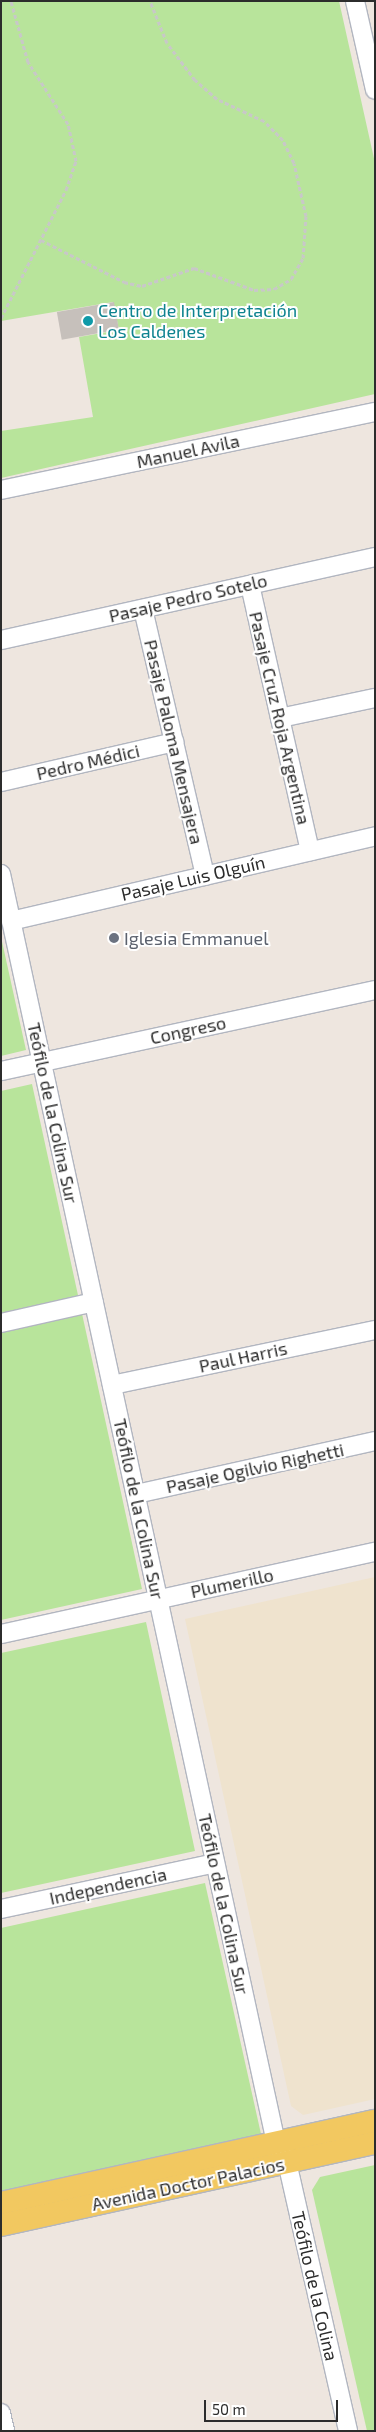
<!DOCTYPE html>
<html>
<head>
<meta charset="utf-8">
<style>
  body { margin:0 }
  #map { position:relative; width:376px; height:2432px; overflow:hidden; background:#eee6df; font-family:"Exo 2",sans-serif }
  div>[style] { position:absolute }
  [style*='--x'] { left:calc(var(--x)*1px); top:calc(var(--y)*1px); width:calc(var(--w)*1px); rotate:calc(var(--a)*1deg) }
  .education>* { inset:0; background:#efe3ce }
  .green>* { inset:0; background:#b8e49b }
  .building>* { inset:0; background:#c6c0bb; transform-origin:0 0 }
  .path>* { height:3px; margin-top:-1.5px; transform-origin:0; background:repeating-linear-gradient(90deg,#c8c8c8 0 4px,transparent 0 6.5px) }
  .roads { filter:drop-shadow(1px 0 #b2b6c0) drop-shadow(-1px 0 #b2b6c0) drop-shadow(0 1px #b2b6c0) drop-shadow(0 -1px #b2b6c0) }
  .minor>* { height:18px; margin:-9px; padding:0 9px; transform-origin:9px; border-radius:9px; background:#fff }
  .major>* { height:22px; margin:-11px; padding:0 11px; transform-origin:11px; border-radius:11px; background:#f2c860 }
  .dots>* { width:14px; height:14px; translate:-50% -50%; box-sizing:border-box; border:2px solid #fff; border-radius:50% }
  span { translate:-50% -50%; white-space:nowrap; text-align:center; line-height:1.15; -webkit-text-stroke:4px #fff; paint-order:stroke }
  .culture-label { font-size:18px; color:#0d838f }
  .left { translate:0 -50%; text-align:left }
  .street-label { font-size:18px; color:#2c2c2c }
  .worship-label { font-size:18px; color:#5b616d }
  .frame { position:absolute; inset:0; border:2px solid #2c2c2c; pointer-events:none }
  .scale { position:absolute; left:204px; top:2400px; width:134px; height:22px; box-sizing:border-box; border:2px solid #2c2c2c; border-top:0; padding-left:6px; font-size:15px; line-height:18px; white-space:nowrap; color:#2c2c2c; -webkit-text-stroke:4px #fff; paint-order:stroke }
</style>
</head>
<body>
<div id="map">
  <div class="education">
    <i style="clip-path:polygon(375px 1577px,375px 2099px,303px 2115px,291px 2106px,185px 1619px)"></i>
  </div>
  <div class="green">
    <i style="clip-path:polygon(1px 1px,339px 1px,375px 163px,375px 394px,1px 478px,1px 431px,93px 417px,79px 337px,119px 330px,113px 302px,1px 321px)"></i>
    <i style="clip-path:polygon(1px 937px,26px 1050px,1px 1056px)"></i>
    <i style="clip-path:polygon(32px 1084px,142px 1589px,1px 1620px,1px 1091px)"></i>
    <i style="clip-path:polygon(146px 1622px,195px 1851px,1px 1893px,1px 1653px)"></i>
    <i style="clip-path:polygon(205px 1883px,261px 2134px,1px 2191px,1px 1928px)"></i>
    <i style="clip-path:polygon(375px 2165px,375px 2431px,367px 2431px,312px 2190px,320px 2177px)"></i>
  </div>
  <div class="building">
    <i style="left:114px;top:302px;width:28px;height:58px;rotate:80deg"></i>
  </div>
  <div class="path">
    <i style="--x:41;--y:240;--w:93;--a:26.8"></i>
    <i style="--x:124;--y:282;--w:18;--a:13"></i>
    <i style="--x:142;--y:286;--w:55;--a:-19.1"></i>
    <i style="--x:194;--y:268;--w:64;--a:20.1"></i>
    <i style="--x:254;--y:290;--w:20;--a:-3"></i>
    <i style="--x:274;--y:289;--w:20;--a:-30"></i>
    <i style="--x:291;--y:279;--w:24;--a:-60"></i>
    <i style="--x:303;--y:258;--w:42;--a:-85.9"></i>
    <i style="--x:306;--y:216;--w:54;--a:-102.8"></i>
    <i style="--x:294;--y:163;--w:25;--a:-116"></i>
    <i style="--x:283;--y:140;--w:27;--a:-135"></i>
    <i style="--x:264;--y:121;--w:52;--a:-154.9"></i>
    <i style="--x:217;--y:99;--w:29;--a:-139"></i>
    <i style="--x:195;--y:80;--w:46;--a:-127.1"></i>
    <i style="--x:167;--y:43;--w:45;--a:-112"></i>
    <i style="--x:1;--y:318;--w:144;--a:-63.1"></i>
    <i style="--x:66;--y:190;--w:31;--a:-71"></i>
    <i style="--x:76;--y:161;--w:38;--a:-102"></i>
    <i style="--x:68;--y:124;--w:74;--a:-122.8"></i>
    <i style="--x:28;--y:62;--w:63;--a:-105.6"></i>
  </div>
  <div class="roads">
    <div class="minor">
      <i style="--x:355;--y:1;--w:91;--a:77.3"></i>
      <i style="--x:1;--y:490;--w:382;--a:-11.8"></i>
      <i style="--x:250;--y:585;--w:273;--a:77.3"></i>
      <i style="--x:143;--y:609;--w:274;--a:76.9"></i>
      <i style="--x:1;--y:640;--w:383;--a:-12.5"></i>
      <i style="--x:280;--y:718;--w:97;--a:-11.9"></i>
      <i style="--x:1;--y:782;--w:178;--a:-13"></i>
      <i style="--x:1;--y:874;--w:1298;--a:77.77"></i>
      <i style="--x:276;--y:2143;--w:22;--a:60"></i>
      <i style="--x:287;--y:2162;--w:276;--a:77.2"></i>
      <i style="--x:11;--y:921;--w:374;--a:-13.1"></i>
      <i style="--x:1;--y:1071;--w:383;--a:-12.2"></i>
      <i style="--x:1;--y:1323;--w:95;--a:-12.7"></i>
      <i style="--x:112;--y:1385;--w:269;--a:-11.8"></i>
      <i style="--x:136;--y:1494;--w:245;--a:-12.5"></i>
      <i style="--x:1;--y:1634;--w:383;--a:-12.4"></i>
      <i style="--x:1;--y:1909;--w:219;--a:-12.1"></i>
      <i style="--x:1;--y:2413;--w:18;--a:77"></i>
    </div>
    <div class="major">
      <i style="--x:1;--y:2203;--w:383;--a:-12.4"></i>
      <i style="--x:1;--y:2225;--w:383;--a:-12.4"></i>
    </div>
  </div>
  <div class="dots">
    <i style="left:88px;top:321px;background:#0f9aa8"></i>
    <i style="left:114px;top:938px;background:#6b7280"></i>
  </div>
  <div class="culture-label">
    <span class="left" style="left:98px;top:321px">Centro de Interpretación<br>Los Caldenes</span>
  </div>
  <div class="street-label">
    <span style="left:188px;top:451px;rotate:-12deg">Manuel Avila</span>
    <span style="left:188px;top:598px;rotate:-13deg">Pasaje Pedro Sotelo</span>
    <span style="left:280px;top:718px;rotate:77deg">Pasaje Cruz Roja Argentina</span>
    <span style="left:174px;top:742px;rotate:77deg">Pasaje Paloma Mensajera</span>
    <span style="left:88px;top:762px;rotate:-13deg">Pedro Médici</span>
    <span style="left:193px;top:878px;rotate:-13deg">Pasaje Luis Olguín</span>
    <span style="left:188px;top:1030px;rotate:-12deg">Congreso</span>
    <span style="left:53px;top:1113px;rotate:78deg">Teófilo de la Colina Sur</span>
    <span style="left:243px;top:1357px;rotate:-12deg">Paul Harris</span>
    <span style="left:255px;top:1468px;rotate:-12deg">Pasaje Ogilvio Righetti</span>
    <span style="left:139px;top:1509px;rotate:78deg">Teófilo de la Colina Sur</span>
    <span style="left:232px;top:1583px;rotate:-12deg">Plumerillo</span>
    <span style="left:108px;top:1886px;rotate:-12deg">Independencia</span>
    <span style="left:224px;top:1904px;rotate:78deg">Teófilo de la Colina Sur</span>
    <span style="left:188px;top:2184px;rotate:-12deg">Avenida Doctor Palacios</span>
    <span style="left:315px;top:2286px;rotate:77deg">Teófilo de la Colina</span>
  </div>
  <div class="worship-label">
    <span class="left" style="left:124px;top:938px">Iglesia Emmanuel</span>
  </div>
  <div class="frame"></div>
  <div class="scale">50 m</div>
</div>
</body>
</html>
